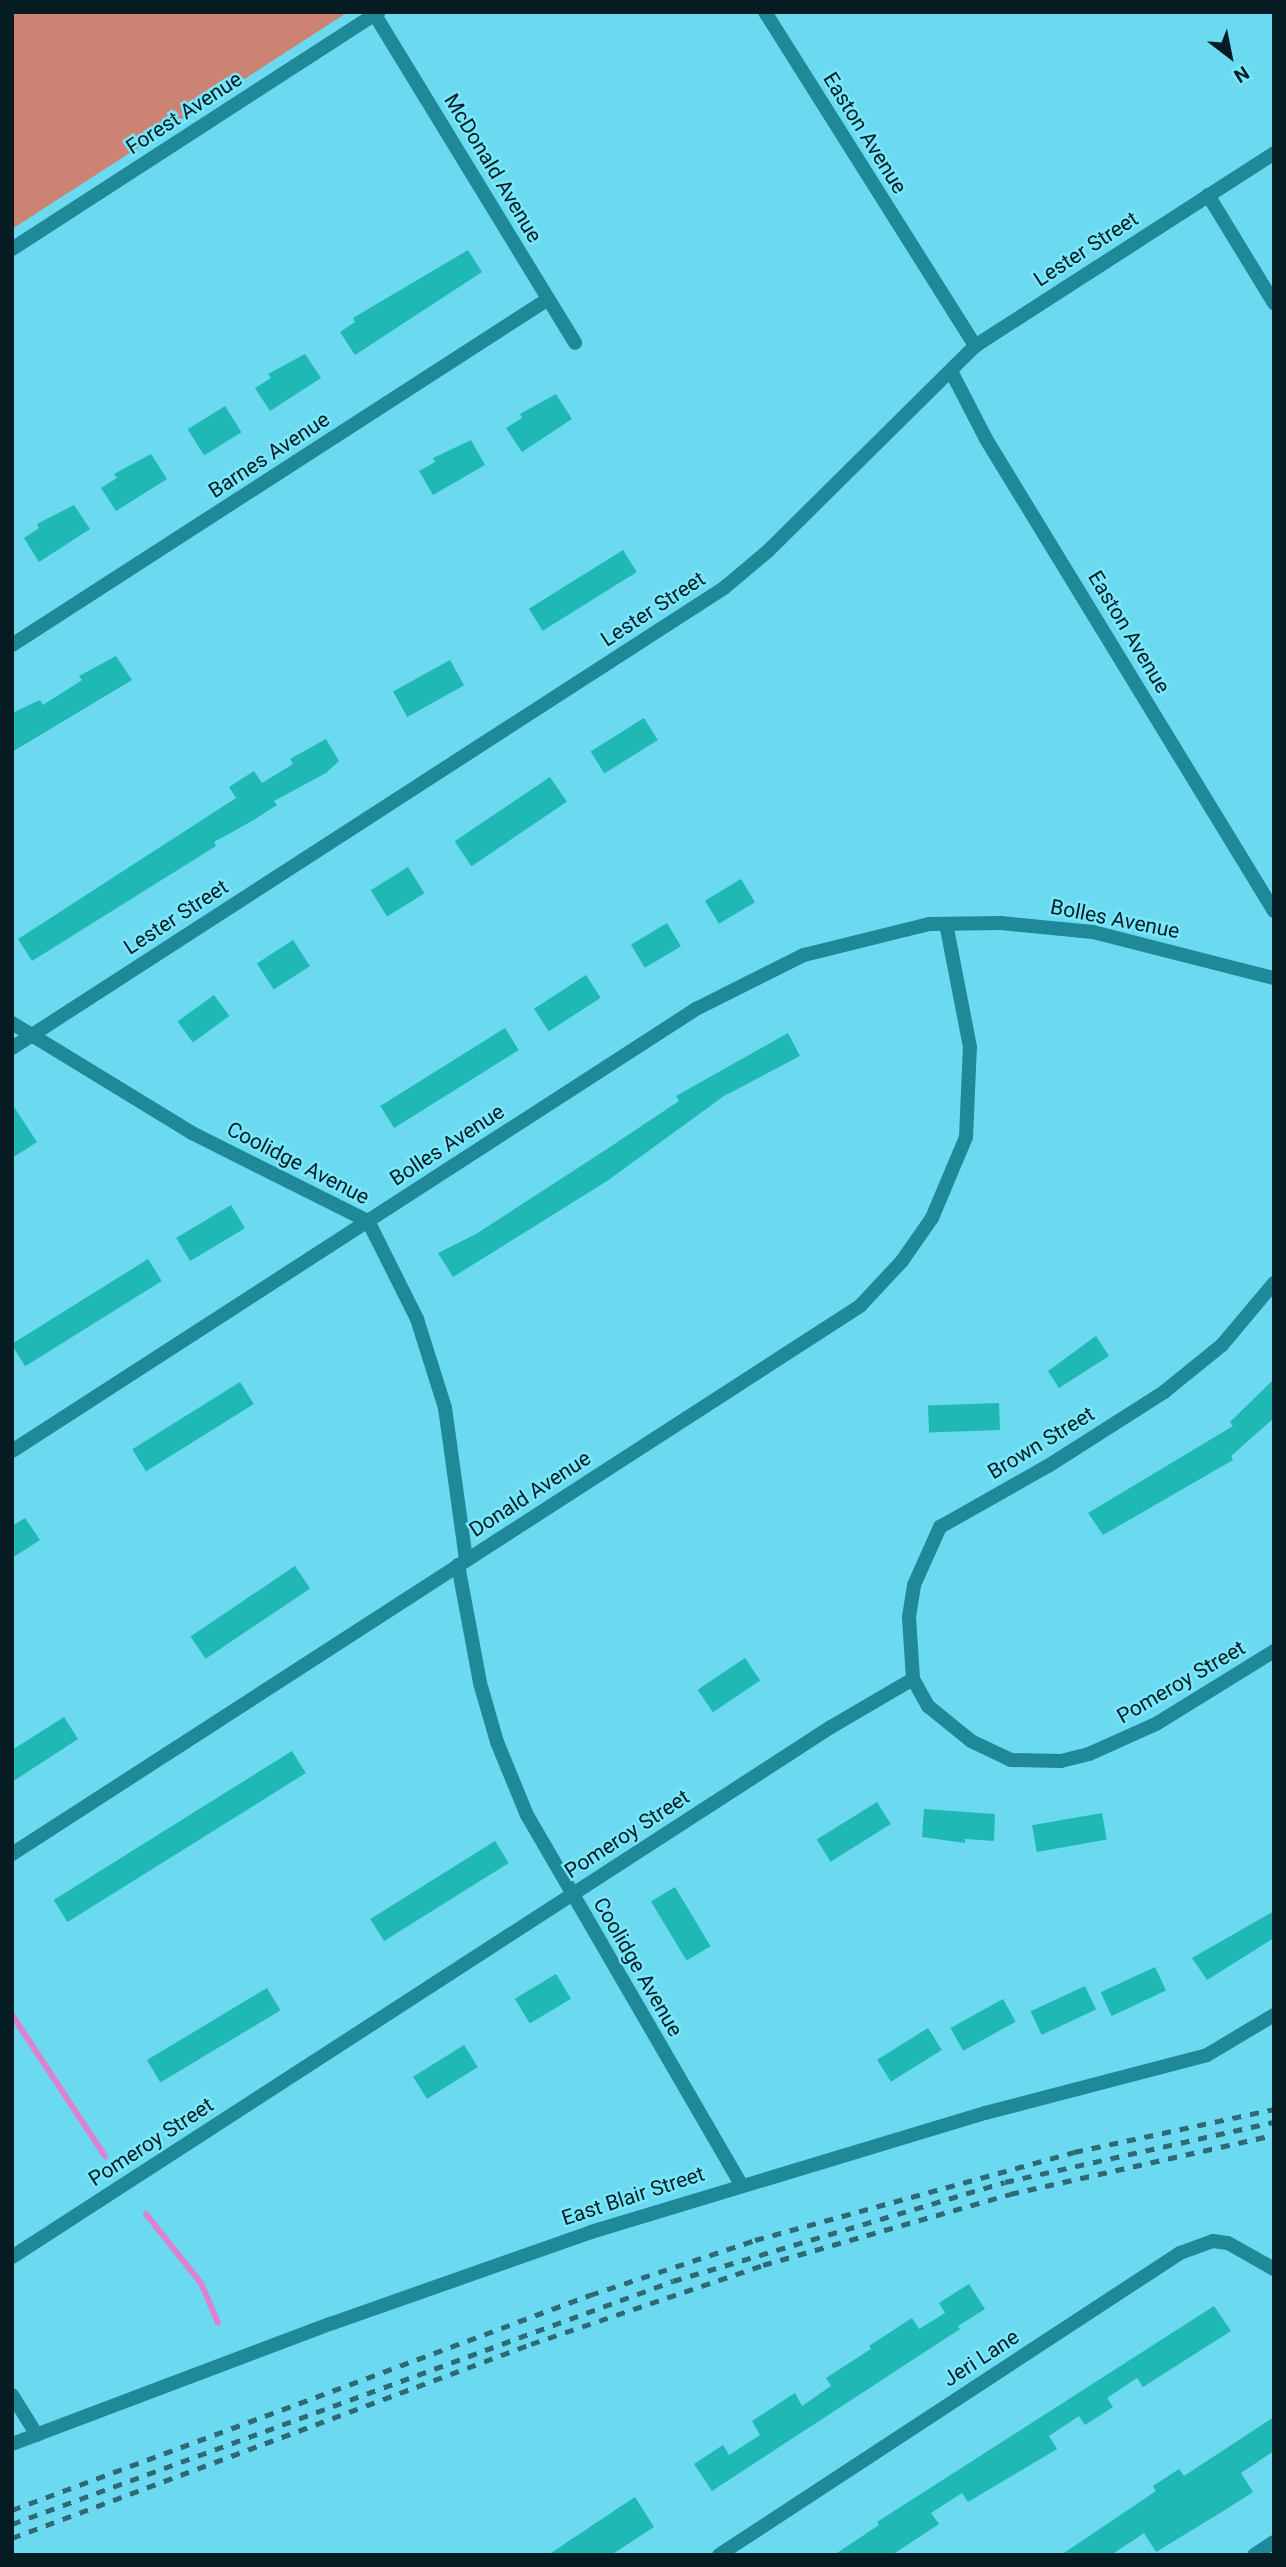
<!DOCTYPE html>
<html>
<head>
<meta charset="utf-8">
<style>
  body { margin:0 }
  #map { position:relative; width:1286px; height:2567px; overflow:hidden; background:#6bd9ef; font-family:Roboto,sans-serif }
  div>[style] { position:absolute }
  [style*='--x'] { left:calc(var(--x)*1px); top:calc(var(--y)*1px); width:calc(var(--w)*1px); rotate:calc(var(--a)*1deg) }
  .green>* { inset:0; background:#cc8374 }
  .stream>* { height:6px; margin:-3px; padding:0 3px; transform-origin:3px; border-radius:3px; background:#db82d0 }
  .building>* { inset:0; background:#1fb8b4; transform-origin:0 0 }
  .minor>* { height:14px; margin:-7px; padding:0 7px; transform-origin:7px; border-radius:7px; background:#1f8899 }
  .rail>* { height:5px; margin-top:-2.5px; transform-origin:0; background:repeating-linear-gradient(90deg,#2e6975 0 9px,transparent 0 18px) }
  span { translate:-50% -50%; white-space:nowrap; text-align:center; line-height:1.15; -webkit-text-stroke:5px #78e7fc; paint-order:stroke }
  .street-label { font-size:21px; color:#051d22 }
  .frame { position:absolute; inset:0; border:14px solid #051d22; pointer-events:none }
  .north { position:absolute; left:1195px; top:21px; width:70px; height:70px; -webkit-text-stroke:5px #78e7fc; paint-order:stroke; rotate:148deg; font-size:19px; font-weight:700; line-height:28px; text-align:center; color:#051d22 }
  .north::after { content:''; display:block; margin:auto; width:24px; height:32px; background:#051d22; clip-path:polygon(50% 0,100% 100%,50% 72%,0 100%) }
</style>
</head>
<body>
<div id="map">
  <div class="green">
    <i style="clip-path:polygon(12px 12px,348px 12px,12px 229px)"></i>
  </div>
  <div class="stream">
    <i style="--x:12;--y:2015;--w:169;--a:56.6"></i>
    <i style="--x:146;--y:2214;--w:88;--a:51.4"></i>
    <i style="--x:201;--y:2283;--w:43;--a:67"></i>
  </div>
  <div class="building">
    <i style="clip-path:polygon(468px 250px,482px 272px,355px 355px,340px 332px,355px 322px,353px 318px)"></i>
    <i style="clip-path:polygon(305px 354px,321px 378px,270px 411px,255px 388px,271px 378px,268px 374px)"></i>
    <i style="clip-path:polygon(556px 394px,572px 419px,522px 452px,506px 428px,522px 418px,520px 414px)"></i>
    <i style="left:225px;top:406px;width:31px;height:44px;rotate:58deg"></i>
    <i style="clip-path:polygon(471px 440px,485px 465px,433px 495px,419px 471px,435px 462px,433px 458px)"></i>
    <i style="clip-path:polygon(151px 454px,167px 479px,116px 511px,101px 488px,117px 478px,114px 474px)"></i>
    <i style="clip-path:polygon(74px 505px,90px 529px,39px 562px,24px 538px,39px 528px,37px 524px)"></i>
    <i style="left:623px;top:550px;width:26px;height:111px;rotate:58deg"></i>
    <i style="clip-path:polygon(116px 656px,132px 680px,12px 752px,12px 713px,40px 700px,43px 705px,82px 680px,79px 676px)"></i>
    <i style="left:450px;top:660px;width:29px;height:65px;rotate:61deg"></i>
    <i style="left:644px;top:718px;width:26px;height:63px;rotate:58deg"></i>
    <i style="clip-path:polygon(326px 739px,339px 761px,326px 773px,274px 801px,277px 805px,252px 821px,214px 842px,216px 846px,32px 961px,18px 939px,236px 798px,229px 787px,254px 771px,262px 783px,293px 764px,290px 759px)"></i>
    <i style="left:550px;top:777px;width:30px;height:115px;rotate:56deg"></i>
    <i style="left:408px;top:867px;width:31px;height:44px;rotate:58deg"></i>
    <i style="left:741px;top:879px;width:27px;height:42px;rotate:59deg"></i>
    <i style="left:667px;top:923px;width:27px;height:42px;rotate:59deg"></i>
    <i style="left:293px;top:940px;width:31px;height:43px;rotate:57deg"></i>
    <i style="left:586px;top:975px;width:27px;height:62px;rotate:57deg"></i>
    <i style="left:214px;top:995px;width:26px;height:45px;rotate:54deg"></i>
    <i style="left:505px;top:1028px;width:26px;height:147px;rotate:58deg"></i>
    <i style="clip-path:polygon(788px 1033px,800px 1056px,724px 1096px,607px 1181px,453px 1277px,438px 1253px,476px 1234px,607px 1149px,679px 1101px,676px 1096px)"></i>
    <i style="clip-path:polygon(12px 1104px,37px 1142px,12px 1158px)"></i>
    <i style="left:231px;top:1205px;width:27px;height:64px;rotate:59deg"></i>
    <i style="left:148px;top:1259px;width:26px;height:161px;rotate:58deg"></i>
    <i style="clip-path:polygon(1096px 1336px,1109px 1356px,1059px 1388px,1048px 1371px)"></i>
    <i style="clip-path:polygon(1274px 1379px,1274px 1418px,1231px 1456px,1233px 1460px,1103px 1535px,1088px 1513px,1233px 1426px,1230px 1422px)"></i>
    <i style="left:240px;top:1382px;width:26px;height:127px;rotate:58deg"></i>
    <i style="left:999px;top:1403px;width:27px;height:71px;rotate:88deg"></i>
    <i style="clip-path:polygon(25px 1518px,40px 1540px,12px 1558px,12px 1526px)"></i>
    <i style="left:295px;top:1566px;width:27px;height:126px;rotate:56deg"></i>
    <i style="left:745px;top:1658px;width:27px;height:57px;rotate:56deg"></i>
    <i style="clip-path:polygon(64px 1717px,78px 1739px,12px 1782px,12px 1750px)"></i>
    <i style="left:292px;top:1751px;width:26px;height:281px;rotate:58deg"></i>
    <i style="left:877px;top:1802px;width:26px;height:71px;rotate:58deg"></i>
    <i style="clip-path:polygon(924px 1809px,995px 1814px,994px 1841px,965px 1839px,965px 1843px,922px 1837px)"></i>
    <i style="left:1102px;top:1813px;width:27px;height:71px;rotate:80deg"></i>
    <i style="left:495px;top:1841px;width:26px;height:147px;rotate:58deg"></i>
    <i style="left:675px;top:1887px;width:69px;height:28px;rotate:59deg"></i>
    <i style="clip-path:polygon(1274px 1911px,1274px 1938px,1207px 1980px,1192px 1958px)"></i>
    <i style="left:1155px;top:1967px;width:26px;height:60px;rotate:65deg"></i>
    <i style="left:556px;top:1974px;width:29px;height:48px;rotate:59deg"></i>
    <i style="left:1085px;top:1986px;width:26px;height:60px;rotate:65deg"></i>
    <i style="left:267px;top:1988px;width:26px;height:140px;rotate:59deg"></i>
    <i style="left:1003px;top:1999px;width:26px;height:60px;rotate:61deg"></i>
    <i style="left:928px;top:2028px;width:26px;height:60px;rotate:58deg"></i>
    <i style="left:464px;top:2045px;width:26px;height:60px;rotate:58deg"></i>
    <i style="clip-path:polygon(969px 2284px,985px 2309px,958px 2326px,960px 2329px,712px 2491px,694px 2464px,723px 2445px,729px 2455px,760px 2435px,752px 2421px,795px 2393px,802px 2406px,831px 2386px,826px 2378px,871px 2349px,869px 2346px,912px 2318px,919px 2329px,945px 2313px,939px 2303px)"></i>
    <i style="clip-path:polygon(1214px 2306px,1231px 2331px,1143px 2387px,1137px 2378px,1107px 2398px,1113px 2407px,1085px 2425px,1079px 2416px,1049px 2436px,1057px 2449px,968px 2502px,962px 2493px,931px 2513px,939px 2524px,892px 2555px,834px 2555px,879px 2525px,877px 2522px)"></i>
    <i style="clip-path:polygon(1274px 2417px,1274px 2451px,1241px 2473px,1253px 2492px,1225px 2510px,1156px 2552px,1144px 2533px,1111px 2555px,1061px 2555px,1156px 2491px,1153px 2486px,1179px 2469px,1184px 2476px)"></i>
    <i style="clip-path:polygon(635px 2497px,654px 2527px,611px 2555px,548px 2555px)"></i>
  </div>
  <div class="minor">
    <i style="--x:765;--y:12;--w:395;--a:57.8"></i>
    <i style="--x:375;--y:15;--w:384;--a:58.6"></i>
    <i style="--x:1208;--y:195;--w:127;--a:58.6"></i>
    <i style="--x:12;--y:249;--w:437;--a:-32.9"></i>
    <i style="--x:952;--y:373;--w:74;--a:62.7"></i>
    <i style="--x:986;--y:439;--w:553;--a:58.61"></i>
    <i style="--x:12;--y:645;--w:638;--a:-32.84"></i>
    <i style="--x:12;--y:1023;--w:211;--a:31.4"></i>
    <i style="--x:192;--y:1133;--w:197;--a:26.6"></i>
    <i style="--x:368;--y:1221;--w:110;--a:63.4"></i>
    <i style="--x:417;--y:1319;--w:93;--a:72.5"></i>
    <i style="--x:445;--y:1408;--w:153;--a:82.1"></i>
    <i style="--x:12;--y:1048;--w:848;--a:-32.87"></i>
    <i style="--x:724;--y:588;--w:57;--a:-40.1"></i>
    <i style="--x:768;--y:551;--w:291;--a:-44.7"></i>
    <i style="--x:975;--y:346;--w:356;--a:-32.8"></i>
    <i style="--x:12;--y:1451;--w:814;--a:-32.87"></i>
    <i style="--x:696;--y:1009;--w:121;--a:-26.6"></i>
    <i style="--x:804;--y:955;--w:129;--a:-13.9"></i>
    <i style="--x:929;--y:924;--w:72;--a:-0.8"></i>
    <i style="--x:1001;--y:923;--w:92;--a:5.6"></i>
    <i style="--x:1093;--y:932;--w:187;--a:14.3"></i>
    <i style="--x:458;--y:1565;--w:120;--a:79.4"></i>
    <i style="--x:480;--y:1683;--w:61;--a:73.9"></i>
    <i style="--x:497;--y:1742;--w:79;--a:67.7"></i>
    <i style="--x:527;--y:1815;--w:425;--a:59.9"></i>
    <i style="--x:913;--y:1679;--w:62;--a:-93.7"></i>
    <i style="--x:909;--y:1617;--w:32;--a:-81"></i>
    <i style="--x:914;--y:1585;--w:64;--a:-65.9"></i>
    <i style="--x:940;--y:1527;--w:124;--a:-29.5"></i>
    <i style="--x:1048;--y:1466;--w:138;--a:-32.5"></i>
    <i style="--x:1164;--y:1392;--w:75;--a:-39"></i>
    <i style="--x:1222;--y:1345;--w:81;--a:-50"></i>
    <i style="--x:913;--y:1679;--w:31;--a:61"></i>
    <i style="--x:928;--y:1706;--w:55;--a:39.1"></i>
    <i style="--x:971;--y:1741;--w:44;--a:25.4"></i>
    <i style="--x:1011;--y:1760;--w:50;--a:1.1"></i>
    <i style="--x:1061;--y:1761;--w:29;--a:-14"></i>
    <i style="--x:1089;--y:1754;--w:73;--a:-24.1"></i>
    <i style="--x:1156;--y:1724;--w:139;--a:-31.7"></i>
    <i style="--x:12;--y:1854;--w:1010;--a:-32.87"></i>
    <i style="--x:860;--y:1306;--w:62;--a:-47"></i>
    <i style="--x:902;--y:1261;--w:52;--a:-55.1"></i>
    <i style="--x:932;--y:1218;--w:88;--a:-67.2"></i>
    <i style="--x:966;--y:1137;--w:90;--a:-87.5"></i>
    <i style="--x:970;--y:1047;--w:125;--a:-101"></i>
    <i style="--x:12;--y:2257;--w:976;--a:-32.91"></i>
    <i style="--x:831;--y:1727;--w:95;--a:-30.3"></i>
    <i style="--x:12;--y:2395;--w:47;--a:58"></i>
    <i style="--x:12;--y:2444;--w:343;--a:-20.7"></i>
    <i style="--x:333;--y:2323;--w:274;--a:-19.4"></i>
    <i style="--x:591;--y:2232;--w:412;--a:-16.8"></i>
    <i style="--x:985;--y:2113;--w:229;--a:-14.6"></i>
    <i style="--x:1207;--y:2055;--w:78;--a:-30.8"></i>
    <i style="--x:719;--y:2555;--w:551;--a:-33.23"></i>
    <i style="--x:1180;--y:2253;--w:35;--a:-20"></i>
    <i style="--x:1213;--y:2241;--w:15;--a:8"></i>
    <i style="--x:1228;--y:2243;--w:53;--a:29.5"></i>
    <i style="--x:1254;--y:2555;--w:24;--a:-33"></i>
  </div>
  <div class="rail">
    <i style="--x:12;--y:2510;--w:617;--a:-20.4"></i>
    <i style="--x:590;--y:2295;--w:174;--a:-18.4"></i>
    <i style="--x:755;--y:2240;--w:331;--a:-15.4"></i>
    <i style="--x:1074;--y:2152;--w:205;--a:-12.1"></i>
    <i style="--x:12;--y:2524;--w:704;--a:-20.18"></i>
    <i style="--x:673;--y:2281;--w:346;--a:-16.6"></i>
    <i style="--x:1005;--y:2182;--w:276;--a:-12.6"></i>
    <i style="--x:12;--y:2538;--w:554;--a:-20.5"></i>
    <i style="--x:531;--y:2344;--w:245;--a:-18.8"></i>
    <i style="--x:763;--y:2265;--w:257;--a:-16"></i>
    <i style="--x:1010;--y:2194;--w:271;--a:-12.6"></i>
  </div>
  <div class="street-label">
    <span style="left:184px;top:113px;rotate:-33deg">Forest Avenue</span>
    <span style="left:865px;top:133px;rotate:58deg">Easton Avenue</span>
    <span style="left:493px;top:168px;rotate:59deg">McDonald Avenue</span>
    <span style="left:1086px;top:249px;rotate:-33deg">Lester Street</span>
    <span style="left:269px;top:455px;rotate:-33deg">Barnes Avenue</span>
    <span style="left:653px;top:609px;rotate:-33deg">Lester Street</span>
    <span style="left:1129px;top:632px;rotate:59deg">Easton Avenue</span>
    <span style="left:176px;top:917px;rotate:-33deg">Lester Street</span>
    <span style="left:1115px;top:919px;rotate:11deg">Bolles Avenue</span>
    <span style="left:447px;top:1145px;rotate:-33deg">Bolles Avenue</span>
    <span style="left:298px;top:1163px;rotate:27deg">Coolidge Avenue</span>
    <span style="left:1041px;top:1443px;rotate:-31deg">Brown Street</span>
    <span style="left:530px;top:1494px;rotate:-33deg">Donald Avenue</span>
    <span style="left:1181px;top:1682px;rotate:-30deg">Pomeroy Street</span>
    <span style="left:627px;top:1834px;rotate:-33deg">Pomeroy Street</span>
    <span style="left:638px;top:1967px;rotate:60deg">Coolidge Avenue</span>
    <span style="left:151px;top:2142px;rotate:-33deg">Pomeroy Street</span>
    <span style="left:633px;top:2196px;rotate:-18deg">East Blair Street</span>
    <span style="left:981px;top:2358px;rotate:-33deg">Jeri Lane</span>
  </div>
  <div class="frame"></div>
  <div class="north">N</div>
</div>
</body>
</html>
